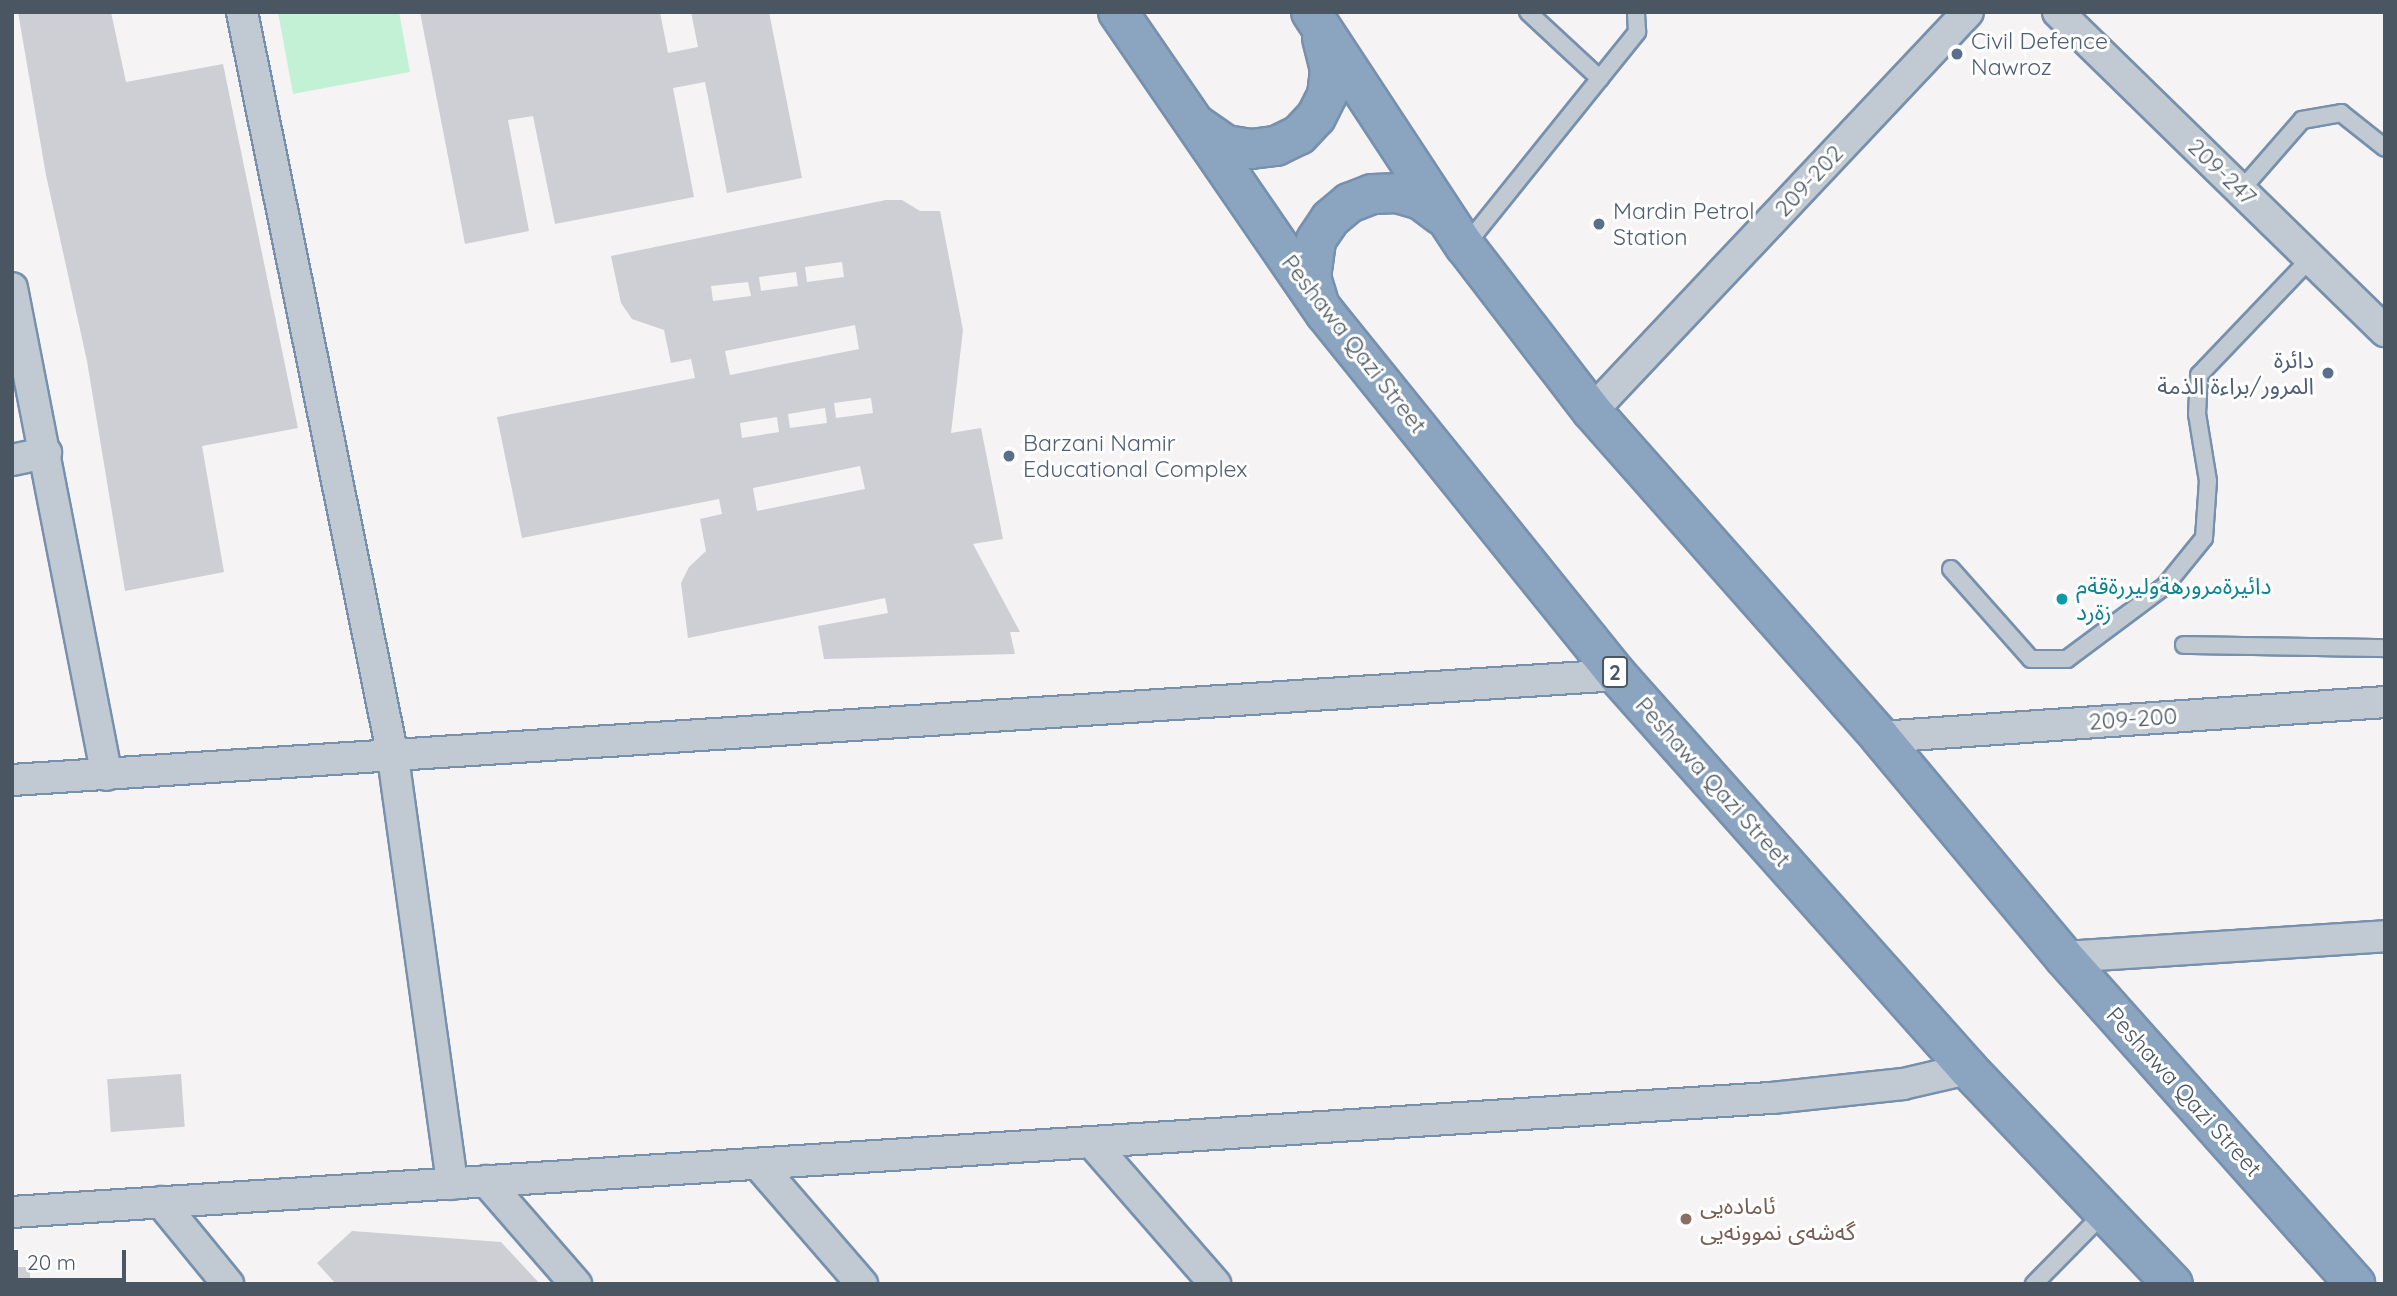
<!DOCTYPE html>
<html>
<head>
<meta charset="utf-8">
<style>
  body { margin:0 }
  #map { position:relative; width:2397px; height:1296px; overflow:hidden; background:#f5f3f3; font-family:Quicksand,"Noto Sans Arabic",sans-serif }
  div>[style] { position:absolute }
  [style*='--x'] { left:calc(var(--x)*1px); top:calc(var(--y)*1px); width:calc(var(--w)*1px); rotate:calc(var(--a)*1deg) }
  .green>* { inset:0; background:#c3f1d5 }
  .building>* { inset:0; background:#cdcfd5; transform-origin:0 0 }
  .roads { filter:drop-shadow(2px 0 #7690ad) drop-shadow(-2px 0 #7690ad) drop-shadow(0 2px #7690ad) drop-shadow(0 -2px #7690ad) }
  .lane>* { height:16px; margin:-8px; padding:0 8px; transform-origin:8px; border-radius:8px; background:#c1cad2 }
  .street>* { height:30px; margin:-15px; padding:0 15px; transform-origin:15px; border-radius:15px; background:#c1cad2 }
  .highway>* { height:38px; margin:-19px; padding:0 19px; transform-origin:19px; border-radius:19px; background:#8ba5c1 }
  .dots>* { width:19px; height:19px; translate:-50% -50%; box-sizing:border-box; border:4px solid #fff; border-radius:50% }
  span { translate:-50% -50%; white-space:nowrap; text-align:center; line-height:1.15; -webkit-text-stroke:6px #fff; paint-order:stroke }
  .shield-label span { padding:2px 5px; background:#fff; border:2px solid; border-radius:5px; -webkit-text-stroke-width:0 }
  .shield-label { font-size:21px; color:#4a5661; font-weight:700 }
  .service-label { font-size:23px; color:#4e5e75 }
  .left { translate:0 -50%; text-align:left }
  .right { translate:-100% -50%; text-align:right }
  .street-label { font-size:23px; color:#4a5661 }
  .culture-label { font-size:23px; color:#0d838f }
  .education-label { font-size:23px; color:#785e54 }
  .frame { position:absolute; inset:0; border:14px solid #4a5661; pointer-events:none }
  .scale { position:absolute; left:14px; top:1250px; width:112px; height:32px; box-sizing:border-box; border:4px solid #4a5661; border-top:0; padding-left:9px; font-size:21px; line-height:24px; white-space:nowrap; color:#4a5661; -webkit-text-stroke:5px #fff; paint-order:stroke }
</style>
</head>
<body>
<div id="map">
  <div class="green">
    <i style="clip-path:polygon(278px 12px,399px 12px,410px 72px,293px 94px)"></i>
  </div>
  <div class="building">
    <i style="clip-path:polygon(18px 12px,111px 12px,126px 82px,223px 64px,298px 428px,202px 446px,224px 572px,125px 591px,87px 361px,46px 175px)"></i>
    <i style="clip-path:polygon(420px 12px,660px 12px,668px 53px,698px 47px,691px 12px,769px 12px,802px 178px,727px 193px,705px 82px,673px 88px,694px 197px,555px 224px,533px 116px,508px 120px,529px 231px,465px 244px)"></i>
    <i style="clip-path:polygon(evenodd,886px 200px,902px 200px,920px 211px,940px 211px,963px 330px,951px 433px,981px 428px,1003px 539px,973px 544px,1020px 632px,1010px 632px,1015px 654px,824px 659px,818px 626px,888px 613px,885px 598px,688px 638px,681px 583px,689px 567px,706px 551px,700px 519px,722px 514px,719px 499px,522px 538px,497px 417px,695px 378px,691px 359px,671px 363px,664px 330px,632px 319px,621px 303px,611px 256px,886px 200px,842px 262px,844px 277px,807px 282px,805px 267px,842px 262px,886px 200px,796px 272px,798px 286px,761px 291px,759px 277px,796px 272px,886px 200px,748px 282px,751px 296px,713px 301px,711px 286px,748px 282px,886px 200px,855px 325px,859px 349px,730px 375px,725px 351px,855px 325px,886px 200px,871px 398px,873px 413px,836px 418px,834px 403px,871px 398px,886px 200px,825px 408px,827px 423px,790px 428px,788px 414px,825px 408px,886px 200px,777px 417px,779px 432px,742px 438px,740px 423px,777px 417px,886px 200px,860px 466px,865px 489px,757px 511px,753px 488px,860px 466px)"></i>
    <i style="left:181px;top:1074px;width:53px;height:74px;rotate:86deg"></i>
    <i style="clip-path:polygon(352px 1231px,501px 1242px,540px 1284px,336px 1284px,317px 1263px)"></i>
    <i style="left:12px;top:1267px;width:18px;height:17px"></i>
  </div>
  <div class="roads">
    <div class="lane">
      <i style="--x:1528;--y:12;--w:98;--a:42.9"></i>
      <i style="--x:2241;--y:190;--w:93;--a:-48.9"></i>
      <i style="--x:2302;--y:120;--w:40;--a:-10"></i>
      <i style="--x:2341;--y:113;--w:56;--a:38.5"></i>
      <i style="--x:1465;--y:246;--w:275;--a:-51.2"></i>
      <i style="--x:1637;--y:32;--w:20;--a:-93"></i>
      <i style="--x:1951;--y:569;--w:120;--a:48.4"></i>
      <i style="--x:2031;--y:659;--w:36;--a:0"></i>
      <i style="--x:2067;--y:659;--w:122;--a:-36.7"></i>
      <i style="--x:2165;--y:586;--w:62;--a:-50.9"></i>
      <i style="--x:2204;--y:538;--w:57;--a:-86"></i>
      <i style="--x:2208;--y:481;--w:68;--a:-99.3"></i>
      <i style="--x:2197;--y:414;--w:39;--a:-87"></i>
      <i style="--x:2199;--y:375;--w:161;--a:-46.3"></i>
      <i style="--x:2184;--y:645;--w:201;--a:0.9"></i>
      <i style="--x:2034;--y:1284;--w:103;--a:-45.4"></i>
    </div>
    <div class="street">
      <i style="--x:242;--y:12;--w:760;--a:78.54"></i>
      <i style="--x:393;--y:757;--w:431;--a:82.1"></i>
      <i style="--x:2058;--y:12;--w:457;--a:44.3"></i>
      <i style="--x:12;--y:288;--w:496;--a:79"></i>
      <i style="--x:1592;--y:411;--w:548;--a:-46.7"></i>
      <i style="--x:12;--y:460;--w:35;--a:-12"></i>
      <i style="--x:1880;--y:737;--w:506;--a:-3.96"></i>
      <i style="--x:12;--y:780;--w:1608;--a:-3.74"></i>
      <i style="--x:2064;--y:957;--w:322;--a:-3.7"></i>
      <i style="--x:1093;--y:1144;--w:186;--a:48.9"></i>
      <i style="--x:758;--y:1164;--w:159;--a:49.1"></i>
      <i style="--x:486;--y:1181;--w:137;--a:48.9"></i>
      <i style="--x:161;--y:1202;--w:106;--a:50.7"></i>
      <i style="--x:12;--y:1212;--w:1764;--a:-3.71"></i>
      <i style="--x:1772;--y:1098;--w:132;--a:-6.1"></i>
      <i style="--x:1903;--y:1084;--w:67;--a:-13"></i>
    </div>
    <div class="highway">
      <i style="--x:1118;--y:12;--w:365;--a:55.5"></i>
      <i style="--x:1325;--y:313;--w:465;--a:51.1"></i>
      <i style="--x:1617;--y:675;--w:528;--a:48.3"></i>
      <i style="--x:1968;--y:1069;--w:297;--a:46.4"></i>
      <i style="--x:1311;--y:12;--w:280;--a:56.7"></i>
      <i style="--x:1465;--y:246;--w:208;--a:52.4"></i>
      <i style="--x:1592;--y:411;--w:435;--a:48.5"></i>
      <i style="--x:1880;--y:737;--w:287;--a:50.1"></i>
      <i style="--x:2064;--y:957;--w:438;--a:48.3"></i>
      <i style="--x:1197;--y:125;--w:35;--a:35"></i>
      <i style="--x:1226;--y:145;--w:25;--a:9"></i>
      <i style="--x:1251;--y:149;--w:25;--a:-7"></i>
      <i style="--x:1276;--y:146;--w:25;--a:-26"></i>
      <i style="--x:1299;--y:135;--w:25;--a:-47"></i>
      <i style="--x:1316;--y:117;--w:25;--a:-63"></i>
      <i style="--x:1327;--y:95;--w:25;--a:-83"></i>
      <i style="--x:1330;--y:70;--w:33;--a:-104"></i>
      <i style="--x:1318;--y:300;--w:24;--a:-107"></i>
      <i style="--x:1311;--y:277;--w:37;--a:-82"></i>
      <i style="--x:1316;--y:240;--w:25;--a:-56"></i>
      <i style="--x:1330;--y:219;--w:25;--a:-40"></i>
      <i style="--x:1349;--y:203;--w:25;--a:-21"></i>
      <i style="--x:1372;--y:194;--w:25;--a:-2"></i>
      <i style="--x:1397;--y:193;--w:25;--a:16"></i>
      <i style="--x:1421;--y:200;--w:25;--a:37"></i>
    </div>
  </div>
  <div class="dots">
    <i style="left:1957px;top:54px;background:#5c6f8a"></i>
    <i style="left:1599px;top:224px;background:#5c6f8a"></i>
    <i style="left:2328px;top:373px;background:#5c6f8a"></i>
    <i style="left:1009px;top:456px;background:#5c6f8a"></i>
    <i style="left:2062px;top:599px;background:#0f9aa8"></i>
    <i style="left:1686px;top:1219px;background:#8d6e63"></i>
  </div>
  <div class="shield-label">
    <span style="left:1615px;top:672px">2</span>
  </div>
  <div class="service-label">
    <span class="left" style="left:1971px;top:54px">Civil Defence<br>Nawroz</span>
    <span class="left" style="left:1613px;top:224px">Mardin Petrol<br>Station</span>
    <span class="right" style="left:2314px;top:373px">دائرة<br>المرور/براءة الذمة</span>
    <span class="left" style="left:1023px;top:456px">Barzani Namir<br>Educational Complex</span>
  </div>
  <div class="street-label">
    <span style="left:2222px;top:172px;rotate:44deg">209-247</span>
    <span style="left:1809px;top:181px;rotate:-47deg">209-202</span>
    <span style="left:1354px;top:344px;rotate:52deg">Peshawa Qazi Street</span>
    <span style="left:2133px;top:719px;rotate:-4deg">209-200</span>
    <span style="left:1713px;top:782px;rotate:48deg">Peshawa Qazi Street</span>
    <span style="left:2184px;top:1092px;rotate:48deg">Peshawa Qazi Street</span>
  </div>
  <div class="culture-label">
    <span class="left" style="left:2076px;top:599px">دائيرةمرورهةوليررةقةم<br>زةرد</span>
  </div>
  <div class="education-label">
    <span class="left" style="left:1700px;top:1219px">ئامادەیی<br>گەشەی نموونەیی</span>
  </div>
  <div class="frame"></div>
  <div class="scale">20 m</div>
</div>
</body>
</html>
